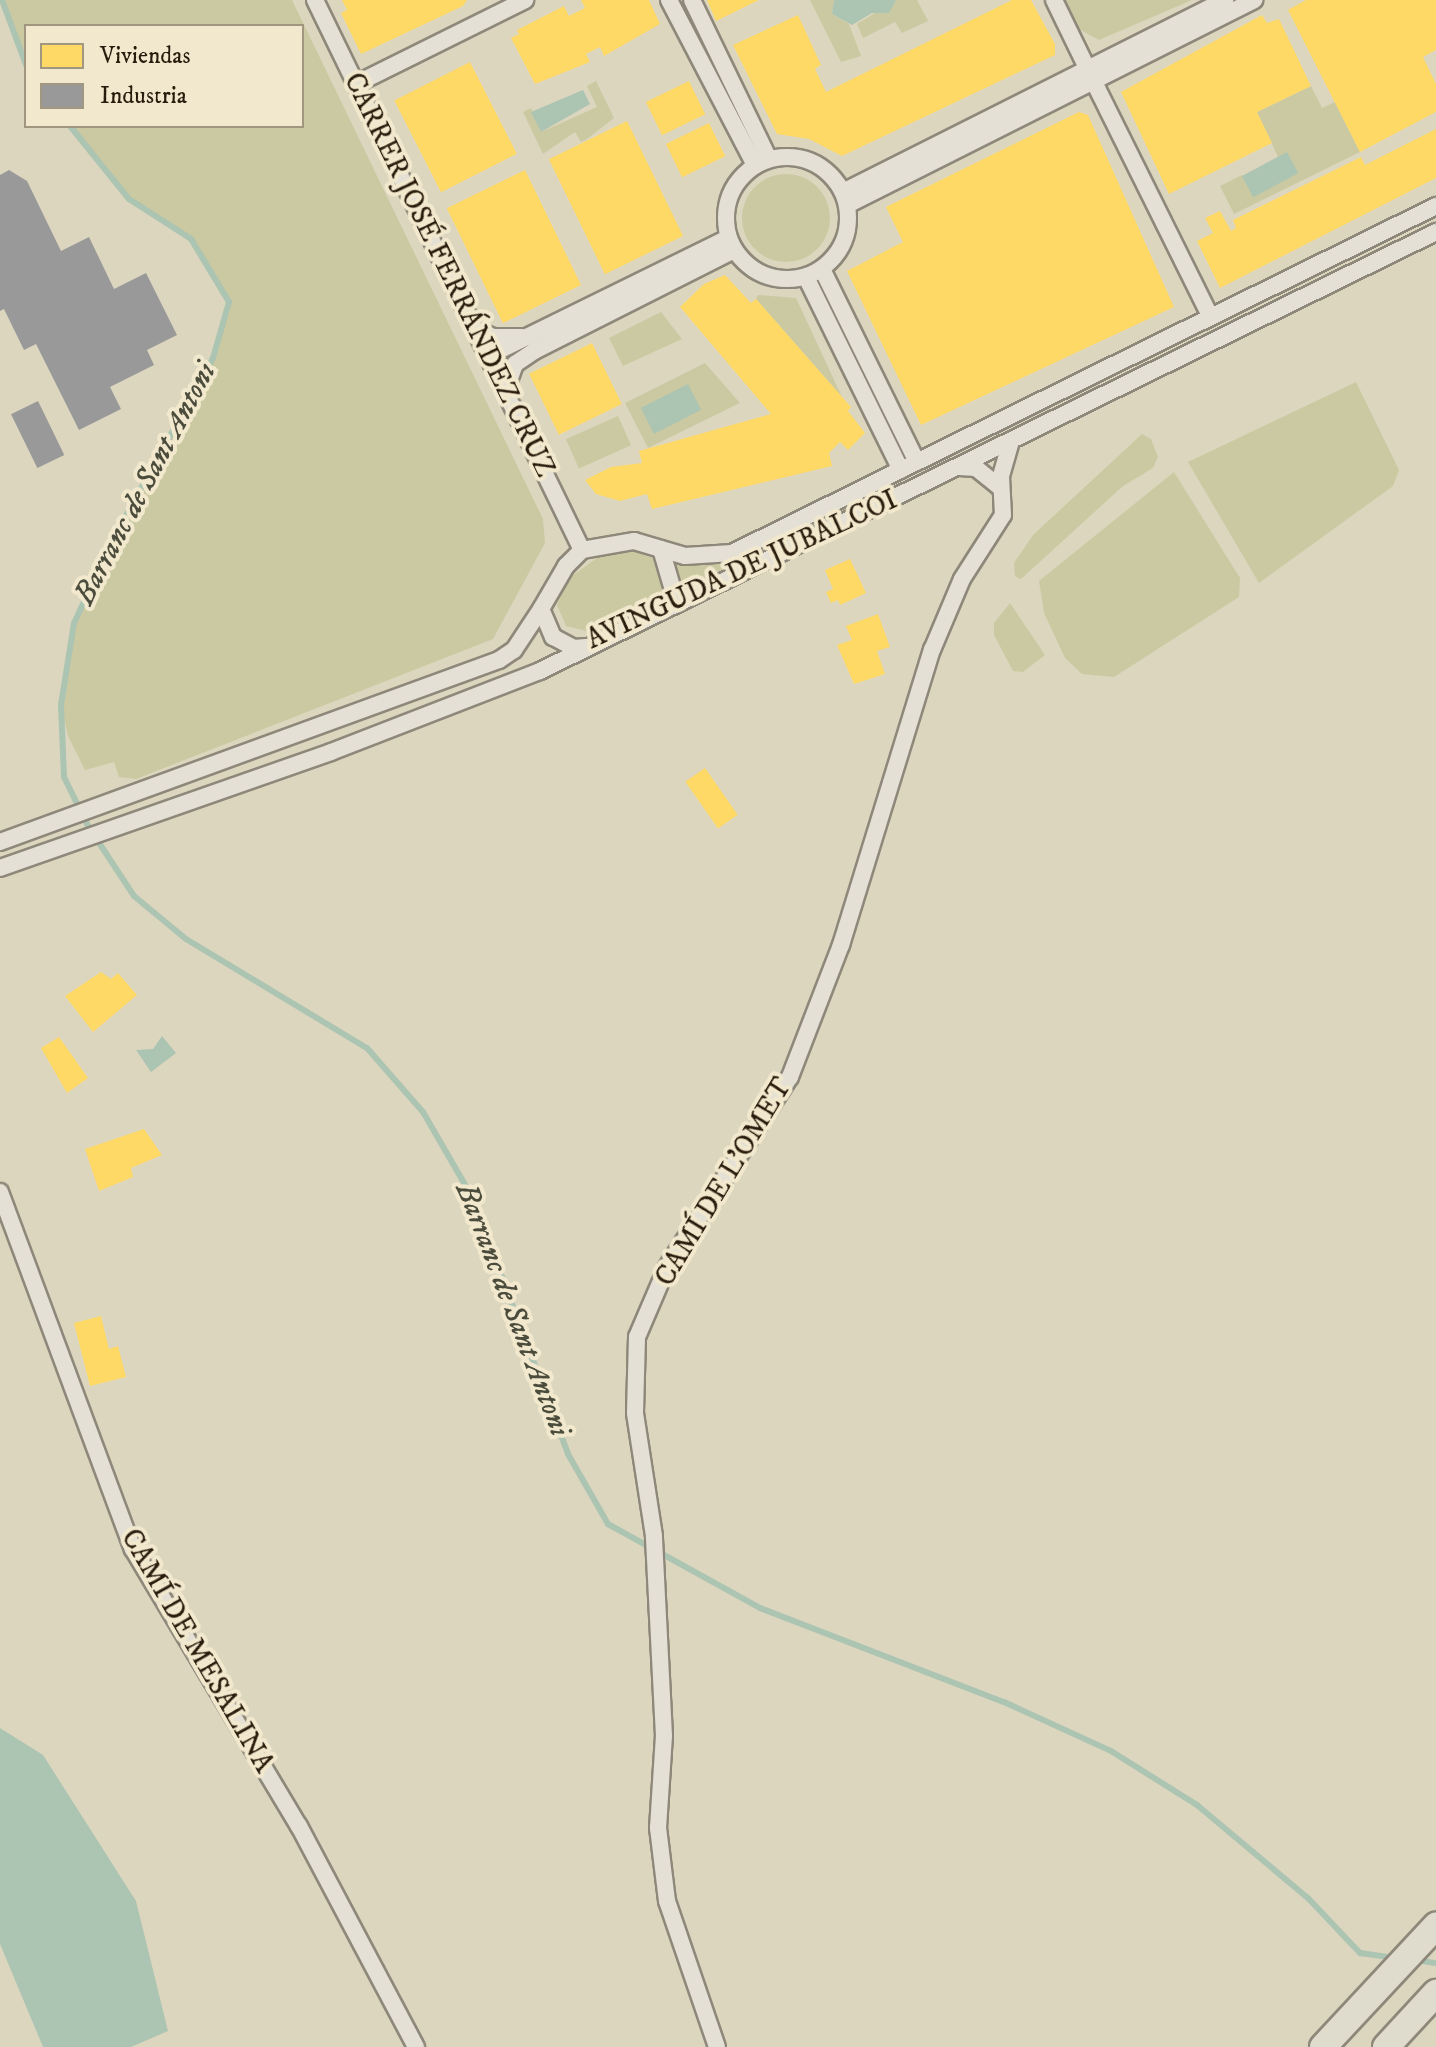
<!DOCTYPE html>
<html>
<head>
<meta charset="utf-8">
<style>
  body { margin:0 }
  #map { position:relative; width:1436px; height:2047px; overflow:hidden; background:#dcd6bf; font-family:"IM FELL DW Pica",serif }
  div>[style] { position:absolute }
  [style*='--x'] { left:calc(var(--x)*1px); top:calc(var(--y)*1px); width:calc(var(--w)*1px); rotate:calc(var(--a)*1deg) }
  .green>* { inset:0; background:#cbc9a1; transform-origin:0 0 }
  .round { border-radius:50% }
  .water>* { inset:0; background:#acc4b2; transform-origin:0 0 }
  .homes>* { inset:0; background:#ffd966; transform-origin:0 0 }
  .industry>* { inset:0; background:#999; transform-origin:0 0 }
  .stream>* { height:6px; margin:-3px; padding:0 3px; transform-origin:3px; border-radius:3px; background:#acc4b2 }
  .roads { filter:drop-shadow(2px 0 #8e887a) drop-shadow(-2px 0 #8e887a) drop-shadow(0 2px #8e887a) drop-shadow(0 -2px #8e887a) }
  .minor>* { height:16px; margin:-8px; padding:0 8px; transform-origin:8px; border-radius:8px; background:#e4e0d5 }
  .minor>.ring { margin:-8px; padding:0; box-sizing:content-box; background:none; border:16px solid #e4e0d5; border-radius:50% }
  .primary>* { height:26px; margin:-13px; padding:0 13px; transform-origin:13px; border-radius:13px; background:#dfdbcd }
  span { translate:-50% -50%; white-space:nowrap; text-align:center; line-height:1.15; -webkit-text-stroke:8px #f1e8cd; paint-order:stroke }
  .street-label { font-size:28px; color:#2a1c0c }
  .water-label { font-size:30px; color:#4b4c3c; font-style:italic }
  .legend { position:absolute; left:24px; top:24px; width:280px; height:104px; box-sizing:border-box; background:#f1e8cd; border:2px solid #a19680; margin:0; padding:10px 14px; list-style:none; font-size:24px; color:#2a1c0c }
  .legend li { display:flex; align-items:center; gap:16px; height:40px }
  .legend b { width:40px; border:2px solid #a19680 }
</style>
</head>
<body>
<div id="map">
  <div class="green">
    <i style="clip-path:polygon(2px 0,292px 0,543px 519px,545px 543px,493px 639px,136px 779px,119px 777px,114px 762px,85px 770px,68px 736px,61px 705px,74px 623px,114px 537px,213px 358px,229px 302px,191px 239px,129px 199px,70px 126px,302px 126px,302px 26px,26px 26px,26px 65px)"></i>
    <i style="clip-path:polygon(810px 0,834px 0,832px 14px,849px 24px,861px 56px,841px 62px)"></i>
    <i style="clip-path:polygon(896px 0,917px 0,928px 21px,902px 33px,895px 22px,863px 38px,857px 24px)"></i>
    <i style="clip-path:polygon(1061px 0,1192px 0,1099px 40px,1075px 27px)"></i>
    <i style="clip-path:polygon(596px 81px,614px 118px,587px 139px,581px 142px,575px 132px,543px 154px,523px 112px,531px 108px,541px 132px,597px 107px,587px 86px)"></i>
    <i style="clip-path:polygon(1311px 86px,1322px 108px,1335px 102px,1360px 152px,1234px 214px,1220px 186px,1242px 175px,1253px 195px,1278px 157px,1257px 112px)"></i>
    <i class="round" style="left:742px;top:174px;width:88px;height:88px"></i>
    <i style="clip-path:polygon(758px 295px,796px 298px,842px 397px,756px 299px)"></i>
    <i style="clip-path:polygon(661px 312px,682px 339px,623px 366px,609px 338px)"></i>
    <i style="clip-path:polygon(705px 363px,740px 403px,648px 448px,625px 403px)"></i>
    <i style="clip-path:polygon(1356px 382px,1399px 470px,1393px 486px,1259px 583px,1188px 462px)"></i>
    <i style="left:618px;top:416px;width:32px;height:57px;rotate:66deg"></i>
    <i style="clip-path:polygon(1142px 434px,1151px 439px,1158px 457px,1153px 468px,1123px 486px,1021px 579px,1015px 576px,1014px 563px,1033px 535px)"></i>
    <i style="clip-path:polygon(1174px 472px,1240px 578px,1239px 597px,1114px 677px,1082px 674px,1065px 658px,1044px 613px,1039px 581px)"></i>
    <i style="clip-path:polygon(863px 498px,861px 502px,679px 591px,675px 561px,718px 563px)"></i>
    <i style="clip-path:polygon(629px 550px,653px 558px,662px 572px,662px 596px,594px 633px,566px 626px,557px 605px,569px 578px,597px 558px)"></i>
    <i style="clip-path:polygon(1010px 603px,1045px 655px,1023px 672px,1013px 671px,994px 635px,994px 623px)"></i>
  </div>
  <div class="water">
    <i style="clip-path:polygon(834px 0,896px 0,889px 13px,872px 13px,852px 25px,832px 14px)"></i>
    <i style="clip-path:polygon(583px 90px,590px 104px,541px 132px,531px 112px)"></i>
    <i style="left:1287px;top:152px;width:24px;height:51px;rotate:62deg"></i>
    <i style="left:688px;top:384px;width:29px;height:53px;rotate:63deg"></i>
    <i style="clip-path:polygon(162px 1036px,176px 1053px,151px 1072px,136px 1050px,153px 1049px)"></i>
    <i style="clip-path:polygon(0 1728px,43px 1755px,136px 1901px,168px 2031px,131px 2047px,43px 2047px,0 1944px)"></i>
  </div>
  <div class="homes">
    <i style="clip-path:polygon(342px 0,467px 0,463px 6px,361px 54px,341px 13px,347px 10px)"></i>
    <i style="clip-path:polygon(581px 0,649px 0,660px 24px,604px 56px,600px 47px,586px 54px,590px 62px,535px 84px,511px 38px,519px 34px,517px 30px,564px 6px,569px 16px,585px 8px)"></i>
    <i style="clip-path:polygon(707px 0,759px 0,716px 21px)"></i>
    <i style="clip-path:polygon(1012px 0,1031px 0,1055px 44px,1055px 55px,842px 156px,809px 139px,777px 134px,733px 45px,798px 15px,821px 65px,815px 69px,826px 92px)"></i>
    <i style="clip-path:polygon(1306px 0,1436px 0,1436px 50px,1423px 57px,1436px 84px,1436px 112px,1360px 152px,1288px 10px)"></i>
    <i style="clip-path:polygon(1262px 15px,1267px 23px,1279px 19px,1311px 86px,1257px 112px,1272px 143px,1169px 194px,1121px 92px)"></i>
    <i style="left:470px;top:62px;width:103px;height:85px;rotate:63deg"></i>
    <i style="left:689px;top:81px;width:37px;height:48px;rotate:64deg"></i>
    <i style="clip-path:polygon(1079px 112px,1088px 115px,1174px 307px,921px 425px,847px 271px,903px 242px,886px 207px)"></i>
    <i style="left:627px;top:121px;width:128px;height:87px;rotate:64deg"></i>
    <i style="left:709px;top:123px;width:37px;height:48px;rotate:64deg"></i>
    <i style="clip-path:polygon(1436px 129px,1436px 178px,1220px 288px,1197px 241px,1213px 233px,1205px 218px,1220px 211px,1231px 231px,1236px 228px,1233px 220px,1361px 157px,1365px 165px)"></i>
    <i style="left:525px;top:170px;width:128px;height:87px;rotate:64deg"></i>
    <i style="clip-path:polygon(725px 275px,751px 303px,756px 299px,851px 407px,848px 411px,865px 433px,848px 450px,840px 442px,829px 453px,832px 466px,652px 509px,647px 494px,620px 501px,596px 494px,585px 480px,611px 467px,642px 463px,639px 451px,771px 414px,680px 307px,704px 284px)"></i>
    <i style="left:592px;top:343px;width:68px;height:70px;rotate:64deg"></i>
    <i style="clip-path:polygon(850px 559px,866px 593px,840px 605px,838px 600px,831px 603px,826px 592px,833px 589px,825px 570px)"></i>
    <i style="clip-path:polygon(878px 614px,890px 647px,877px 651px,885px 674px,854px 684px,837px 645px,852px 640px,846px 626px)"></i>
    <i style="left:705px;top:768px;width:57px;height:24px;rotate:55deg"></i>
    <i style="clip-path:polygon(101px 972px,111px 979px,118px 973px,137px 995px,93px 1032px,65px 996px)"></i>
    <i style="clip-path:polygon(59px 1037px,88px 1078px,67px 1093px,41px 1048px)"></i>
    <i style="clip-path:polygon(144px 1129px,162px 1155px,131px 1168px,133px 1177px,99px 1191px,85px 1149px)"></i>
    <i style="clip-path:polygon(101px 1316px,109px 1349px,118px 1346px,126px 1377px,90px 1386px,74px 1323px)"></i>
  </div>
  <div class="industry">
    <i style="clip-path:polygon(9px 170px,27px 181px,61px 251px,89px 237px,114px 289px,146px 273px,177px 335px,147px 350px,154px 365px,110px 387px,121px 409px,79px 430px,36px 344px,24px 350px,4px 309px,0 311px,0 175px)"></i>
    <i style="left:38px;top:401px;width:60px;height:30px;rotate:64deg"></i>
  </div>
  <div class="stream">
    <i style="--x:2;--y:0;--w:69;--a:69.7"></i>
    <i style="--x:70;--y:126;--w:94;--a:51.1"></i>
    <i style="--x:129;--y:199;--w:74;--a:32.8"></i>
    <i style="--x:191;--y:239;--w:74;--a:58.9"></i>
    <i style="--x:229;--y:302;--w:58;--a:105.9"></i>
    <i style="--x:213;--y:358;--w:205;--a:118.9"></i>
    <i style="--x:114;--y:537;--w:95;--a:114.9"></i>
    <i style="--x:74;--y:623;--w:83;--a:99"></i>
    <i style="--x:61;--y:705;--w:72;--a:87.6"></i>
    <i style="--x:64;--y:777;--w:55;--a:63.9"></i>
    <i style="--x:88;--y:826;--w:84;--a:56.7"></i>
    <i style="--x:134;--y:896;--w:67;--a:39.6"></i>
    <i style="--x:186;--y:939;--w:211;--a:31.1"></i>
    <i style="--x:367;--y:1048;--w:85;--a:48.8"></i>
    <i style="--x:423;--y:1112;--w:98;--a:60"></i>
    <i style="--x:472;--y:1197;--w:274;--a:69.5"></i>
    <i style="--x:568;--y:1454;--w:81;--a:60.3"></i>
    <i style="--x:608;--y:1524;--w:174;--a:28.9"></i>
    <i style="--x:760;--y:1608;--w:261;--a:21.1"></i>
    <i style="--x:1004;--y:1702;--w:118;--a:24.6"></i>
    <i style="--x:1111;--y:1751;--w:102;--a:32.1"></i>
    <i style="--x:1197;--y:1805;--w:145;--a:40"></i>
    <i style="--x:1308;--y:1898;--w:76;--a:46.6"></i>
    <i style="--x:1360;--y:1953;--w:37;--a:8"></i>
    <i style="--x:1416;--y:1960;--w:20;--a:9"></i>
  </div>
  <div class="roads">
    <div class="minor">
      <i style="--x:315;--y:0;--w:611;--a:64.11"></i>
      <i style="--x:669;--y:0;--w:186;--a:62.5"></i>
      <i style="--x:692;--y:0;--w:177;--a:64.2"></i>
      <i style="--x:1054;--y:0;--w:76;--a:64.1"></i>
      <i style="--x:1093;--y:80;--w:263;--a:63.6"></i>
      <i style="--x:356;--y:84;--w:189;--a:-26.4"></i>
      <i class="ring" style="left:726px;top:157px;width:106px;height:106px"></i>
      <i style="--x:843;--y:192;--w:428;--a:-26.7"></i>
      <i style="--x:847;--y:205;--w:456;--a:-26.7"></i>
      <i style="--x:822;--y:269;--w:215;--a:63.8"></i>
      <i style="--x:806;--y:277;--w:215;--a:63.8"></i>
      <i style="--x:476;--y:330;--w:18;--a:22"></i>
      <i style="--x:493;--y:337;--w:29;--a:0"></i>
      <i style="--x:488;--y:356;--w:267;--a:-26.2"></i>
      <i style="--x:506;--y:389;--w:27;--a:-70"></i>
      <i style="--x:515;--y:364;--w:23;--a:-34"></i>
      <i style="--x:534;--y:351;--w:224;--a:-26.8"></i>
      <i style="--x:959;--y:467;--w:17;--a:3"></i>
      <i style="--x:976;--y:468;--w:32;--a:39"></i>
      <i style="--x:661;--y:549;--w:43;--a:73.7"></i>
      <i style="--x:673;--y:590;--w:19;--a:106"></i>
      <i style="--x:586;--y:647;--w:12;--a:175"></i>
      <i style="--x:574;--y:648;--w:24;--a:-152"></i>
      <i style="--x:553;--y:637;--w:30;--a:-113"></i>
      <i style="--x:541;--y:609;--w:50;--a:-59.8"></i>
      <i style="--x:566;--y:566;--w:23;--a:-45"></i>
      <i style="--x:582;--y:550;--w:53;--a:-9.8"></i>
      <i style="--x:634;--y:541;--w:53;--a:16.4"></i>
      <i style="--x:685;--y:556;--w:47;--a:-3.7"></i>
      <i style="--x:732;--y:553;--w:785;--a:-26.24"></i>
      <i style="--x:0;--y:842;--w:531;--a:-20.04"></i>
      <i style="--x:499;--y:660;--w:18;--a:-34"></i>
      <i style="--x:514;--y:650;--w:49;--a:-56.6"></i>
      <i style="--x:0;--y:868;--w:351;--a:-19.3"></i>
      <i style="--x:331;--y:752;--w:224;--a:-21.2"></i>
      <i style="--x:540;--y:671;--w:998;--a:-26.1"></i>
      <i style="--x:0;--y:1192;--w:381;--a:69.6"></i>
      <i style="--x:133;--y:1549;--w:323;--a:59.1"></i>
      <i style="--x:299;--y:1826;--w:250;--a:62.1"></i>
      <i style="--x:717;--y:2047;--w:154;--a:-108.9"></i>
      <i style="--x:667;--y:1901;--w:74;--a:-97"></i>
      <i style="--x:658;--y:1828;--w:92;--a:-86.3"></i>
      <i style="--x:664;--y:1736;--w:200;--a:-92.9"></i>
      <i style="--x:654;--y:1536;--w:124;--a:-98.8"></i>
      <i style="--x:635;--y:1413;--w:76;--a:-88.5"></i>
      <i style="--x:637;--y:1337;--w:76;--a:-66.8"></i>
      <i style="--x:667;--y:1267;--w:226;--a:-57.1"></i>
      <i style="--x:790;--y:1077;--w:142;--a:-68.9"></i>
      <i style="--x:841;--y:945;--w:309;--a:-72.9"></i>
      <i style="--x:932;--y:650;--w:77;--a:-67.1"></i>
      <i style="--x:962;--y:579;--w:76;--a:-57.4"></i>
      <i style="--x:1003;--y:515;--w:39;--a:-93"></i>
      <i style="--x:1001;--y:476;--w:37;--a:-74"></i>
    </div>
    <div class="primary">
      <i style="--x:1323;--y:2047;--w:166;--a:-47"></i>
      <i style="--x:1386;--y:2047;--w:74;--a:-47.2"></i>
    </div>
  </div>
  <div class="street-label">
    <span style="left:449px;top:275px;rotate:64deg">CARRER JOSÉ FERRÁNDEZ CRUZ</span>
    <span style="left:742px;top:570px;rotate:-25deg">AVINGUDA DE JUBALCOI</span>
    <span style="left:724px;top:1182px;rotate:-59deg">CAMÍ DE L'OMET</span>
    <span style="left:197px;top:1651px;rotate:60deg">CAMÍ DE MESALINA</span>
  </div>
  <div class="water-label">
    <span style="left:146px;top:484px;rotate:-62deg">Barranc de Sant Antoni</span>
    <span style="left:512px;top:1310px;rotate:69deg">Barranc de Sant Antoni</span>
  </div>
  <ul class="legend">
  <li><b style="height:22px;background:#ffd966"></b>Viviendas</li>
  <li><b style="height:22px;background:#999"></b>Industria</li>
  </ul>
</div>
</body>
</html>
